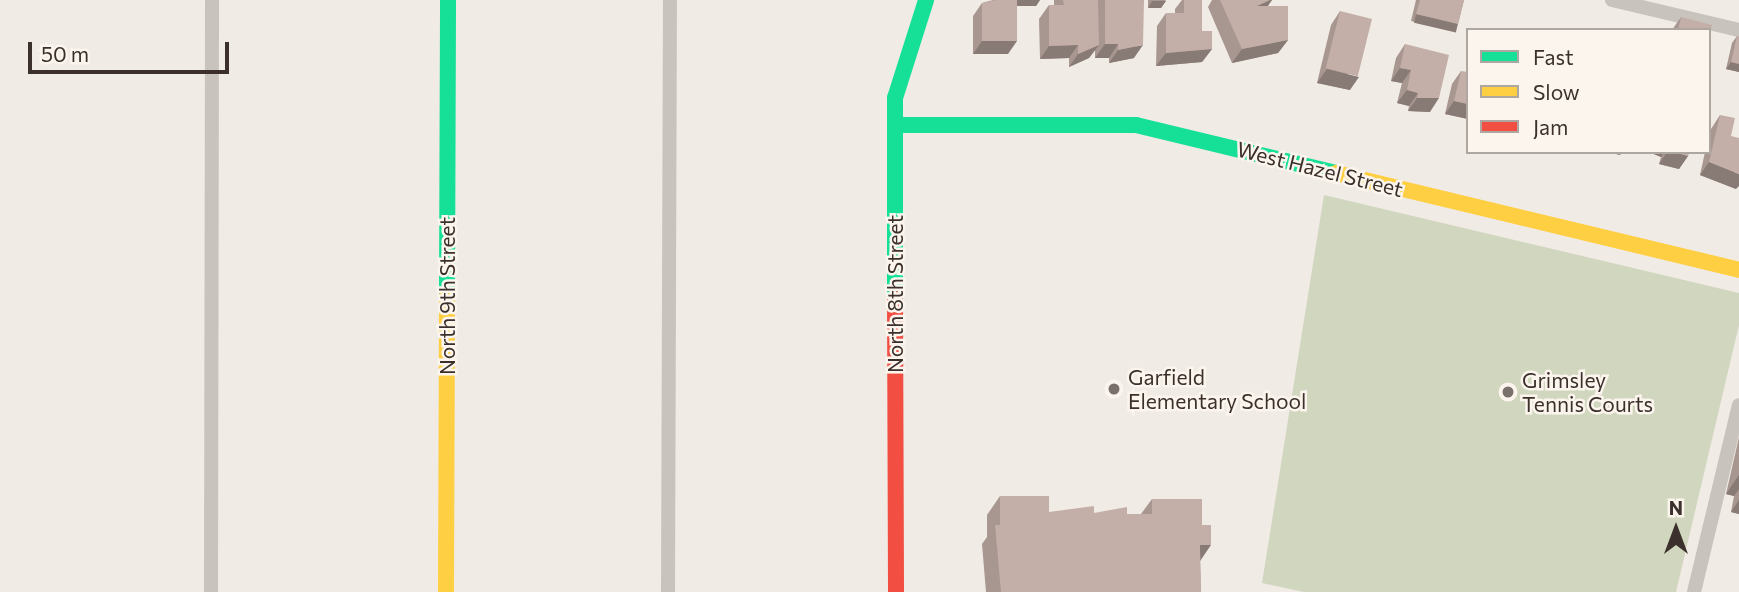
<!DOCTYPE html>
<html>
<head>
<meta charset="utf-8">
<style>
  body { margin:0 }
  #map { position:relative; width:1739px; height:592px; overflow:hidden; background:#f0ebe5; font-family:Commissioner,sans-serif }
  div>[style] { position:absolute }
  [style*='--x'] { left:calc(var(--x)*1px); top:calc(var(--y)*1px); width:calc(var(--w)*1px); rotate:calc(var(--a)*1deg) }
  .green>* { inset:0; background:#d1d6bf }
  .lane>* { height:14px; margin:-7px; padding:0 7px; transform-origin:7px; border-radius:7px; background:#c9c3be }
  .fast>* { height:16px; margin:-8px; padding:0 8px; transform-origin:8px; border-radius:8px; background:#16e098 }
  .slow>* { height:16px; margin:-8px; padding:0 8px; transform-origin:8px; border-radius:8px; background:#ffcf43 }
  .jam>* { height:16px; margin:-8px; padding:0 8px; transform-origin:8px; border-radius:8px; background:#f24e42 }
  .wall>* { inset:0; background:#a89690 }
  .shaded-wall>* { inset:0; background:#887a75; transform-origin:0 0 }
  .building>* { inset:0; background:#c3afa7; transform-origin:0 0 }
  .dots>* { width:19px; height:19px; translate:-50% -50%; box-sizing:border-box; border:4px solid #fbf5ee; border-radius:50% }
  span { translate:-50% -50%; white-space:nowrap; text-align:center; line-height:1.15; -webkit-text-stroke:5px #fbf5ee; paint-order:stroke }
  .street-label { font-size:21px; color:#3b302b }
  .poi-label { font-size:21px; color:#3b302b }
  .left { translate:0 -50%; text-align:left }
  .legend { position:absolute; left:1466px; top:28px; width:245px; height:126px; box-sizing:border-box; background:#fbf5ee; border:2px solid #aea6a0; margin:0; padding:9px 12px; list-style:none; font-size:21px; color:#3b302b }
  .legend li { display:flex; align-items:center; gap:14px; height:35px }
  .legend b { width:35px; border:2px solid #aea6a0 }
  .north { position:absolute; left:1641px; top:494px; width:70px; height:70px; -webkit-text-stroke:5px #fbf5ee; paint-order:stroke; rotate:0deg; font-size:19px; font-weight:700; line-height:28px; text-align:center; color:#3b302b }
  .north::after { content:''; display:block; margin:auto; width:24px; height:32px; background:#3b302b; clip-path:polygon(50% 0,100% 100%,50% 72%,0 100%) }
  .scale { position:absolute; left:28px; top:42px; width:201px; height:32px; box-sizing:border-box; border:4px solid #3b302b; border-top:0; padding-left:9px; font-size:21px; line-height:24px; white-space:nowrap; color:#3b302b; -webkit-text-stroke:5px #fbf5ee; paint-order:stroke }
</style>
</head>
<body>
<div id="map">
  <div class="green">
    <i style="clip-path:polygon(1324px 195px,1739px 293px,1739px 325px,1676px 592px,1304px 592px,1262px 583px)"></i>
  </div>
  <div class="lane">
    <i style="--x:1612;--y:0;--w:130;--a:13.3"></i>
    <i style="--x:211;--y:592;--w:592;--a:-89.9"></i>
    <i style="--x:668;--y:592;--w:592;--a:-89.81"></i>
    <i style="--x:1694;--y:592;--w:192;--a:-76.5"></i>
  </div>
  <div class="fast">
    <i style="--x:895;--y:125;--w:241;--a:0"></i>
    <i style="--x:1136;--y:125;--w:206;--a:13.5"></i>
    <i style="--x:447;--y:296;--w:296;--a:-89.8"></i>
    <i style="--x:895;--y:299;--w:201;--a:-90"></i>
    <i style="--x:895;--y:98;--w:103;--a:-72.4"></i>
  </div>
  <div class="slow">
    <i style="--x:1336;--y:173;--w:415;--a:13.5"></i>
    <i style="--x:446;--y:592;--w:296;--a:-89.8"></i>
  </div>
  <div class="jam">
    <i style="--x:895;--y:299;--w:293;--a:89.8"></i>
  </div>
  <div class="wall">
    <i style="clip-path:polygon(993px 0,1040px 0,1036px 6px,1017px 6px,1008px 54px,973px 54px,973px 16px,982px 3px)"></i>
    <i style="clip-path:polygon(1054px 0,1144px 0,1134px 58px,1109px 63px,1109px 58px,1095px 58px,1095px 50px,1089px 58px,1069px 67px,1069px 58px,1040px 59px,1039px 19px,1049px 5px,1054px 5px)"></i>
    <i style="clip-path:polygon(1148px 0,1166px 0,1161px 8px,1148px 8px)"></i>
    <i style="clip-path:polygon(1182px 0,1202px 0,1202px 31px,1212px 49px,1202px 62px,1156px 66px,1157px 26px,1166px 13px,1175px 13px,1175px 9px)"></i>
    <i style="clip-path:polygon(1212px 0,1272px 0,1268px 6px,1288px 40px,1278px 53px,1232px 63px,1208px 7px)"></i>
    <i style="clip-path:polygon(1416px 0,1464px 0,1458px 24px,1453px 31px,1411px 21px)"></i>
    <i style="clip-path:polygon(1340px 11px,1350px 90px,1317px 83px,1331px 25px)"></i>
    <i style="clip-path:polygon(1681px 17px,1709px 30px,1672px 30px)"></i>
    <i style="clip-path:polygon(1737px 36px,1739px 36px,1739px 72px,1726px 69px,1732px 43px)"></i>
    <i style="clip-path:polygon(1405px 44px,1430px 112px,1408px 111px,1409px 106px,1397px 103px,1402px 83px,1391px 81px,1396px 58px)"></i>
    <i style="clip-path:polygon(1461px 71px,1468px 119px,1445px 114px,1452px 84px)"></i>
    <i style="clip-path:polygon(1720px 115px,1731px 136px,1736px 189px,1700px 175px,1705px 152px,1709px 152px,1709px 135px,1711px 129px)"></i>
    <i style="clip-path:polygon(1649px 152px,1689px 152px,1688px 156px,1679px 169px,1659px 164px,1661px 157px)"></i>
    <i style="clip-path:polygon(1739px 437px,1739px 514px,1731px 512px,1734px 496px,1726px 494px)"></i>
    <i style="clip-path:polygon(1000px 496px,1049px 512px,1127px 514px,1141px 514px,1152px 499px,1200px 561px,1201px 592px,986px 592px,982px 544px,987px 537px,987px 515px)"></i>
  </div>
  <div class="shaded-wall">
    <i style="clip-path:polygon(1017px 0,1040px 0,1036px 6px,1013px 6px)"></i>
    <i style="clip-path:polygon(1270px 0,1272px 0,1263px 12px,1257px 6px)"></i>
    <i style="clip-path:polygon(1152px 1px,1166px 1px,1161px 8px,1148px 8px)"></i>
    <i style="left:1416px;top:14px;width:43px;height:9px;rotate:13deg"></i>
    <i style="clip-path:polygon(1288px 40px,1278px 53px,1232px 63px,1242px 49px)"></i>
    <i style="clip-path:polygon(982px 41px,1017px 41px,1008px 54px,973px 54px)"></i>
    <i style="clip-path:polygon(1105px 44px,1118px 44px,1109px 58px,1095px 58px)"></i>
    <i style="clip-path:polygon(1078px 45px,1069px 58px,1040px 59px,1049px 46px)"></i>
    <i style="clip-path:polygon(1099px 45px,1089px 58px,1069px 67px,1078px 54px)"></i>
    <i style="clip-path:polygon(1143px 45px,1134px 58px,1109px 63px,1118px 50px)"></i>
    <i style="clip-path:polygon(1212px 49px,1202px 62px,1156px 66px,1166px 53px)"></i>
    <i style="clip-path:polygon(1731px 62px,1739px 64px,1739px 72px,1726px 69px)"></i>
    <i style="clip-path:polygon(1400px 68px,1411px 70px,1402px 83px,1391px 81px)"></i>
    <i style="clip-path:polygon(1327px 69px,1359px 77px,1350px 90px,1317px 83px)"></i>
    <i style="clip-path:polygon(1407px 90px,1418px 93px,1409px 106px,1397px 103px)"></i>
    <i style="clip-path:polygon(1417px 98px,1439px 98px,1430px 112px,1408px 111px)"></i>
    <i style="clip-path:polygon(1454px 101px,1468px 104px,1468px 119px,1445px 114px)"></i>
    <i style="clip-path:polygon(1607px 152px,1622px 152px,1620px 155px)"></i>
    <i style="clip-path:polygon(1649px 152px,1664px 152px,1661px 157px)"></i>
    <i style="clip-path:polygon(1667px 152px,1673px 152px,1688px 156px,1679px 169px,1659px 164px)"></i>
    <i style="clip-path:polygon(1709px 162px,1739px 174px,1739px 186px,1736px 189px,1700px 175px)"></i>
    <i style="clip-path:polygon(1739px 475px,1739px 489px,1734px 496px,1726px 494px)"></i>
    <i style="clip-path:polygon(1739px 500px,1739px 514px,1731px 512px)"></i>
    <i style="clip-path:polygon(1200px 545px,1211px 545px,1198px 564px)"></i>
  </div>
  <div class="building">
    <i style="clip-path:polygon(996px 0,1017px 0,1017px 41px,982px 41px,982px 3px)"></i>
    <i style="clip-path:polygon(1063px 0,1098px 0,1099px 45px,1078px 54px,1078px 45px,1049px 46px,1049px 5px,1064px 5px)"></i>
    <i style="clip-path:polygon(1105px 0,1144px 0,1143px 45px,1118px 50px,1118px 44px,1105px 44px)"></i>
    <i style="clip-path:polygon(1184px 0,1202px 0,1202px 31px,1212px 31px,1212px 49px,1166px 53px,1166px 13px,1184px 13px)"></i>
    <i style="clip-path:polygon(1220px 0,1270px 0,1257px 6px,1288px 6px,1288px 40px,1242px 49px)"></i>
    <i style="clip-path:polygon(1420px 0,1464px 0,1458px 24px,1416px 14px)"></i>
    <i style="left:1340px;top:11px;width:33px;height:59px;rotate:14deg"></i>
    <i style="clip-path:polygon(1681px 17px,1712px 25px,1709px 34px,1709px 30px,1678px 30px)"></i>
    <i style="clip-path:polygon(1737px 36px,1739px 36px,1739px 64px,1731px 62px)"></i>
    <i style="clip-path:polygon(1405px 44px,1449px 55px,1439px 98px,1417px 98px,1418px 93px,1407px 90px,1411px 70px,1400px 68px)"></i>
    <i style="clip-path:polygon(1461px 71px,1468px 72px,1468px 104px,1454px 101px)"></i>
    <i style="clip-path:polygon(1720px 115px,1735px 118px,1731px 136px,1739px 138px,1739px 174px,1709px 162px)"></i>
    <i style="clip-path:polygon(1673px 152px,1689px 152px,1688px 156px)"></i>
    <i style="clip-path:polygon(1000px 496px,1049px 496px,1049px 512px,1094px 506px,1094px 513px,1127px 507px,1127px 514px,1152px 514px,1152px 499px,1202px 499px,1202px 525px,1211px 525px,1211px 545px,1200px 545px,1201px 592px,1001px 592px,995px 525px,1000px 525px)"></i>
  </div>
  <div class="dots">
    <i style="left:1114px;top:389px;background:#7a716c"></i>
    <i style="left:1508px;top:392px;background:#7a716c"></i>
  </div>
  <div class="street-label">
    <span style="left:1320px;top:169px;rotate:14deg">West Hazel Street</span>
    <span style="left:895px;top:294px;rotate:-90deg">North 8th Street</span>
    <span style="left:447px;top:296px;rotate:-90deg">North 9th Street</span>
  </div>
  <div class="poi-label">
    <span class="left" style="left:1128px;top:389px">Garfield<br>Elementary School</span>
    <span class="left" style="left:1522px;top:392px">Grimsley<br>Tennis Courts</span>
  </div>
  <ul class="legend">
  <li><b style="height:9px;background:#16e098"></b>Fast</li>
  <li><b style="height:9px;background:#ffcf43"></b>Slow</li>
  <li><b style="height:9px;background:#f24e42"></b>Jam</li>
  </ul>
  <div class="north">N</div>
  <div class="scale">50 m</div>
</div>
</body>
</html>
